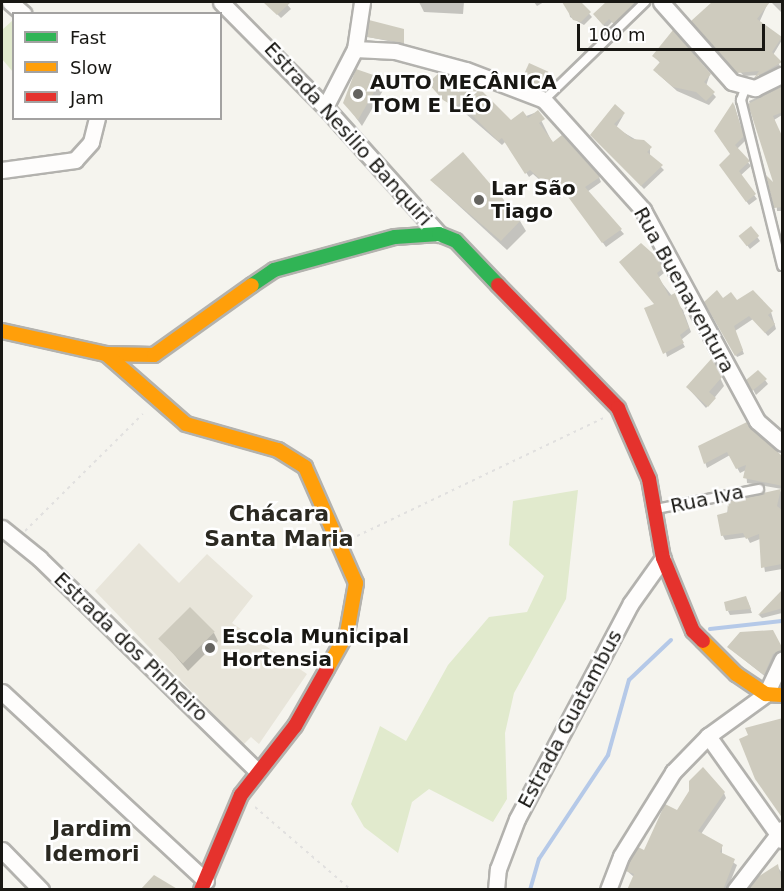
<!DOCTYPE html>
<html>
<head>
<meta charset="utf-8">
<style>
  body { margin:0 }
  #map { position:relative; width:784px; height:891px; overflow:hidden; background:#f5f4ee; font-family:"DejaVu Sans",sans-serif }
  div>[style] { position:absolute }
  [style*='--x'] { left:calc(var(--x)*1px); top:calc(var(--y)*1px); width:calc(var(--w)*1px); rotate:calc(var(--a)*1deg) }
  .built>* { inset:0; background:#e8e5da }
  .green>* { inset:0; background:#e1eacd }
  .shadow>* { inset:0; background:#0003 }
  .stream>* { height:4px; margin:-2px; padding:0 2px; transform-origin:2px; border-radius:2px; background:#b5c9e8 }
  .building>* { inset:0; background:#cecbbe; transform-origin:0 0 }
  .path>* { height:2px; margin-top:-1px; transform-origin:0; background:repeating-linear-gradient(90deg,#e1e0df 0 3px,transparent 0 7.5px) }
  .roads { filter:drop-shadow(2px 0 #b3b2ae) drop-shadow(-2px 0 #b3b2ae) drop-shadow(0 2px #b3b2ae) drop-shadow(0 -2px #b3b2ae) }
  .lane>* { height:8px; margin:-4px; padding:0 4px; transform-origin:4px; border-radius:4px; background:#fefdfc }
  .street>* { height:15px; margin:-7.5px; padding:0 7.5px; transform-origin:7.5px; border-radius:7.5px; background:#fefdfc }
  .fast>* { height:14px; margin:-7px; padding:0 7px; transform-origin:7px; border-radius:7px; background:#30b455 }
  .slow>* { height:14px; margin:-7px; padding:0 7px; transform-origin:7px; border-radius:7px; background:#ff9f0a }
  .jam>* { height:14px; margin:-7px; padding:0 7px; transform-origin:7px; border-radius:7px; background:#e5322d }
  .dots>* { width:16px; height:16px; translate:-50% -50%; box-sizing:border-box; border:3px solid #fff; border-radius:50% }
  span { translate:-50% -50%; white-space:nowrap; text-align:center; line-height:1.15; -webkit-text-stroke:5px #fff; paint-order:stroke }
  .poi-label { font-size:20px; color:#181713; font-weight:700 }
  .left { translate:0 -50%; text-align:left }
  .street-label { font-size:20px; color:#181713 }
  .quarter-label { font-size:22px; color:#2b2921; font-weight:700 }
  .frame { position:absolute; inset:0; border:3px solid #181713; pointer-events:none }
  .legend { position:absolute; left:12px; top:12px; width:210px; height:108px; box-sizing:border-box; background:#fff; border:2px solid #a3a2a1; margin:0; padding:8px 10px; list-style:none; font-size:18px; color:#181713 }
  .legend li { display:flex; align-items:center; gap:12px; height:30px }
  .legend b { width:30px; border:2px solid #a3a2a1 }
  .scale { position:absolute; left:577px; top:24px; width:188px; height:27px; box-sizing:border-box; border:3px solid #181713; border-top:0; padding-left:8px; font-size:18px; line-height:21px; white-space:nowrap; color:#181713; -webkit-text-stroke:4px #fff; paint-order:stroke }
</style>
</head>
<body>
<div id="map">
  <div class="built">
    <i style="clip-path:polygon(139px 543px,179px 583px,207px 554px,253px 596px,232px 623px,307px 674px,259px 744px,251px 737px,243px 745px,95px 591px)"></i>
  </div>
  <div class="green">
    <i style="clip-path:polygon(13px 20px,13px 72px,2px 59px,2px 30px)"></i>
    <i style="clip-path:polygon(578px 490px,566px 599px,514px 693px,505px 733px,507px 799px,493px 822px,429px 789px,412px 802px,398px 853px,364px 827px,351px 804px,380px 726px,406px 741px,448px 665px,489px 617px,527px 612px,544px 576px,509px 545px,513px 501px)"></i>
  </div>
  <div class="shadow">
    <i style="clip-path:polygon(285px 2px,291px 9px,281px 18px,266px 3px)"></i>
    <i style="clip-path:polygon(419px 2px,464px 2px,463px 14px,424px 12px)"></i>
    <i style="clip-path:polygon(534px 2px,544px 2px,537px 6px)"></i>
    <i style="clip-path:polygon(567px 2px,579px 2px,592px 17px,584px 25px,570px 17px)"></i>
    <i style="clip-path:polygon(620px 2px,643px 2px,617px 27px,612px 22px,606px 28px,597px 18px)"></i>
    <i style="clip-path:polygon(714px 2px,730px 9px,734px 2px,767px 5px,759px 23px,782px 40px,773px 55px,782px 69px,759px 80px,759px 75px,744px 76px,692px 21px)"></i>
    <i style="clip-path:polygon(782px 2px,782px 13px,772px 3px)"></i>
    <i style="clip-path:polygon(403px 30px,404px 44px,368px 37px)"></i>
    <i style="clip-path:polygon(654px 56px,710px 74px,706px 86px,716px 97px,709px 105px,677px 91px,658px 74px,661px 64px)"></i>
    <i style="clip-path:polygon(530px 65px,551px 77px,542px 91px,523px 81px)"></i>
    <i style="clip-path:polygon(381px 80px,385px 87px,362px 126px,345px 103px)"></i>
    <i style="clip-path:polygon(430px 83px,510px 122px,537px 112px,553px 144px,599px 177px,601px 182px,587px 192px,624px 234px,606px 247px,567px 193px,560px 198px,533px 174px,529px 177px,506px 141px,502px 145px)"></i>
    <i style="clip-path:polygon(782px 87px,782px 115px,774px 120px,782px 139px,782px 211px,777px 211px,776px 187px,749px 101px)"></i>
    <i style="clip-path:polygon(734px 104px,745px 141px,737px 149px,751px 166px,740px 176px,757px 199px,749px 205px,723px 169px,731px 154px,716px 131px)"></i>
    <i style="clip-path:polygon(624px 114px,616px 128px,650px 148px,650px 156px,664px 170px,644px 189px,595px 139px)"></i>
    <i style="clip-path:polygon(432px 181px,520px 221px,526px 231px,507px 250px)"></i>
    <i style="clip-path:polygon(751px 228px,760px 241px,750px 249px,743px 240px)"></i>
    <i style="clip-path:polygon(657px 260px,664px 273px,658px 278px,683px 310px,691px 332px,681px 340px,685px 347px,667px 357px,655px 305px)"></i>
    <i style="clip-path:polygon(752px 292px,771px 312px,776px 329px,768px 336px,753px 319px,735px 331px,744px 354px,737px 357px,706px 302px,737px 302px)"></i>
    <i style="clip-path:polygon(715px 367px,724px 386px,706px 408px,688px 388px)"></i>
    <i style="clip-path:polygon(748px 380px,765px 380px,768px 384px,756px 395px)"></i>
    <i style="clip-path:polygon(700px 447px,782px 459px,782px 489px,747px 483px,746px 470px,740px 473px,730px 455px,707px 468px)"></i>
    <i style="clip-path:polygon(782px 491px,782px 569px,765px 572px,760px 539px,750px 543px,747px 537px,725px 540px,723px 536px,729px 502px)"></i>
    <i style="clip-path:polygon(782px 593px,782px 613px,762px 618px,759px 615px)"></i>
    <i style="clip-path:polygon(748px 602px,752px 613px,730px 615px,728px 611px)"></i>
    <i style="clip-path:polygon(214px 633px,218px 641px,188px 671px,161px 639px)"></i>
    <i style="clip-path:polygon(728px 647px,782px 649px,782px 656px,767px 678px)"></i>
    <i style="clip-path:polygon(724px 793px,726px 798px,701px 834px,722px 846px,722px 855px,737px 865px,727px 890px,631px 890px,634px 877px,627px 871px,678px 811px)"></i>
    <i style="clip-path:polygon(777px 866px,782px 873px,782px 890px)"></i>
  </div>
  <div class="stream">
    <i style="--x:710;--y:629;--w:72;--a:-6.3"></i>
    <i style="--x:530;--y:890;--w:32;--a:-74"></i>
    <i style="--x:539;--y:859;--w:125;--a:-56.4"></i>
    <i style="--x:608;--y:755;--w:78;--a:-74.4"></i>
    <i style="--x:629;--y:680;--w:58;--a:-43.6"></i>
  </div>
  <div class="building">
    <i style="clip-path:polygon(263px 2px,291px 2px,277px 15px)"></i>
    <i style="clip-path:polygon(562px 2px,581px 2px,591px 12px,581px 22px,573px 20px)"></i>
    <i style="clip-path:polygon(606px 2px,637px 2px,614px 24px,609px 19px,603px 25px,593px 14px)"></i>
    <i style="clip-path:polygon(712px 2px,770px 2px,757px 19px,782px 37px,772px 52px,782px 62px,754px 78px,759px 71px,737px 73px,691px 21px)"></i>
    <i style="clip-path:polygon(369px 20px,404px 29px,404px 43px,367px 37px)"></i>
    <i style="clip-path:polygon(673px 30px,711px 74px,704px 82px,715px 92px,706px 101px,696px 92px,673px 87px,653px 70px,660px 62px,652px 56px)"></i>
    <i style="clip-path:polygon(529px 63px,549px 72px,539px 87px,521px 81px)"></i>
    <i style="clip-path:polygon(356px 69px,382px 78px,358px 120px,343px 103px)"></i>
    <i style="clip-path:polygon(439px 73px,462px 87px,475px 84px,511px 120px,523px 111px,528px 118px,538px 110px,545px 119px,539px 123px,553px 142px,562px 135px,600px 177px,585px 187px,622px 229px,602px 243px,563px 190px,557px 194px,530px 170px,525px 174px,502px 138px,498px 141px,460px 103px,455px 107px,443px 100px,428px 83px)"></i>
    <i style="clip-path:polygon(783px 86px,783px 112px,773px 116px,783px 138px,783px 207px,774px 208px,766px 175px,773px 182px,748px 104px)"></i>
    <i style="clip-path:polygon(733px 102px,744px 136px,735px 145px,750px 161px,739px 171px,756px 194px,746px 202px,719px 165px,730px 154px,714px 131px)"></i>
    <i style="clip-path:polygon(615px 104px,625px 113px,614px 124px,632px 139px,644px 140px,652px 147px,647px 152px,663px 165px,641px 186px,590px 135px)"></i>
    <i style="clip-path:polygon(463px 152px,521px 220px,501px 241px,430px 180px)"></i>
    <i style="left:751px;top:226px;width:13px;height:16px;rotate:51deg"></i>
    <i style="clip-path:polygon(641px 243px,659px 259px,663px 268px,657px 273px,669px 296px,675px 293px,689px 328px,680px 335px,684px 343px,663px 354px,644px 308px,654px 304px,619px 262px)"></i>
    <i style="clip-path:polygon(717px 290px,723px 298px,731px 292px,737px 300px,753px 290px,773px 311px,768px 315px,775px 324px,765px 333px,749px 316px,734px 326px,743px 350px,735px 356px,704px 302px)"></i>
    <i style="clip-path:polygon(712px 358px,722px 377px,709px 392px,716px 398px,708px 407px,686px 387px)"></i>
    <i style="clip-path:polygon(758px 370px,767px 379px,752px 391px,746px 380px)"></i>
    <i style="clip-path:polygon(747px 422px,783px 457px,783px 486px,743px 478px,746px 465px,736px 469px,727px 452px,704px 464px,698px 446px)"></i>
    <i style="clip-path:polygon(781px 489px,777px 506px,783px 511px,782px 564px,761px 568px,759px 534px,746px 539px,743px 533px,721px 536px,717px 515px,728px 512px,727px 501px)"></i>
    <i style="clip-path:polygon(783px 589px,783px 608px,758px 615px)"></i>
    <i style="clip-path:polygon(746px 596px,751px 609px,726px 611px,724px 602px)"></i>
    <i style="left:190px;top:607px;width:35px;height:45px;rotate:45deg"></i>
    <i style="clip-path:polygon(773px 630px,783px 649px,773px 654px,764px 675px,727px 647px,740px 632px)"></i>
    <i style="clip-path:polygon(783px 718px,783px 819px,755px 779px,739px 739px,748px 735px,745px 728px)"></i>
    <i style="clip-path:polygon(703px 767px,725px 792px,698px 831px,723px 845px,720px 852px,735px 859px,723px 890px,627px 890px,634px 874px,626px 871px,630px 860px,638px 847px,644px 850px,665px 804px,677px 810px,689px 791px,689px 781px)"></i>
    <i style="clip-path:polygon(778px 864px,783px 890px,748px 890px,756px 878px)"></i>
    <i style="clip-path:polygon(154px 875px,179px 890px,140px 890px)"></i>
  </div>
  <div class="path">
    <i style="--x:25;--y:531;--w:166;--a:-44.8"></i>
    <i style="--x:357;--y:536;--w:273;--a:-25.6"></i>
    <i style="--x:255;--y:807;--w:127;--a:40.8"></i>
  </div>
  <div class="roads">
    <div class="lane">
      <i style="--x:745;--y:89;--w:12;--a:110"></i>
      <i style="--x:741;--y:100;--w:171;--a:76.1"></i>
      <i style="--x:544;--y:100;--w:141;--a:-44.1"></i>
      <i style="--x:656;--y:509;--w:105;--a:-11"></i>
    </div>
    <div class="street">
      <i style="--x:10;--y:2;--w:18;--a:41"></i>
      <i style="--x:221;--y:2;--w:148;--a:45.3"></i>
      <i style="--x:325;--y:107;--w:171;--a:48.1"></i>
      <i style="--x:661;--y:2;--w:107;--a:48.4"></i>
      <i style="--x:732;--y:82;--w:24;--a:15"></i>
      <i style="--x:755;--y:88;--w:30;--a:-26"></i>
      <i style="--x:355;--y:49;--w:40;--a:2.9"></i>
      <i style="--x:395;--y:51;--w:73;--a:15"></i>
      <i style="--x:466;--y:70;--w:84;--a:21"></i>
      <i style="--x:544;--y:100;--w:148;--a:48"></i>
      <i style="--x:643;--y:210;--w:240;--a:61.6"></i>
      <i style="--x:757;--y:421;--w:33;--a:41"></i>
      <i style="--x:325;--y:107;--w:65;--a:-62.7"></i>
      <i style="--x:355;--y:49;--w:48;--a:-81.5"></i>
      <i style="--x:2;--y:170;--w:74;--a:-7.8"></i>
      <i style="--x:75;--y:160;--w:24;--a:-48"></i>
      <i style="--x:91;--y:142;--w:25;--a:-76"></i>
      <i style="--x:2;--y:528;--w:48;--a:39"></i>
      <i style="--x:39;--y:558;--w:305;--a:44.3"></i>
      <i style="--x:2;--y:692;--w:278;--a:42.8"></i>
      <i style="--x:708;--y:736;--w:128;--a:54.6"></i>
      <i style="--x:2;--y:850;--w:56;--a:45.7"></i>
      <i style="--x:496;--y:890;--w:21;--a:-85"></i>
      <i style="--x:498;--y:869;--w:53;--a:-69.2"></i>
      <i style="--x:517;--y:819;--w:244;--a:-62.2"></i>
      <i style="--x:631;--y:603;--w:55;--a:-54.6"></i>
      <i style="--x:608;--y:890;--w:36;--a:-69"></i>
      <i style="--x:621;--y:856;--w:99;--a:-58.2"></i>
      <i style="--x:673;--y:772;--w:50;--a:-45.8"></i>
      <i style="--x:708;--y:736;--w:72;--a:-35.9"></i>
      <i style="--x:766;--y:694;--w:38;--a:-65"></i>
      <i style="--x:735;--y:890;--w:77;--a:-52.4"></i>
    </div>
    <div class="fast">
      <i style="--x:252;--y:285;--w:27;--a:-34"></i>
      <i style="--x:274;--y:270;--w:125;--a:-15.3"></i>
      <i style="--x:395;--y:237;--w:44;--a:-3.9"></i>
      <i style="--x:439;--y:234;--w:18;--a:22"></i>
      <i style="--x:456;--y:241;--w:61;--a:46.3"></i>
    </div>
    <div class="slow">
      <i style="--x:2;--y:331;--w:107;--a:12.5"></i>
      <i style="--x:106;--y:354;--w:48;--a:1.2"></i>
      <i style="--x:154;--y:355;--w:120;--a:-35.5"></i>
      <i style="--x:106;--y:354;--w:106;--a:41.2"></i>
      <i style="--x:186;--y:424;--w:96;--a:15.8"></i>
      <i style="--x:278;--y:450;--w:32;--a:32"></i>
      <i style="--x:305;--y:467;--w:127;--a:66.3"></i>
      <i style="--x:356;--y:583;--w:51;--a:100.2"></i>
      <i style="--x:347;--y:633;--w:41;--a:119.1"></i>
      <i style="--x:703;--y:641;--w:47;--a:45"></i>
      <i style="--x:736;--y:674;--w:36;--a:34"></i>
      <i style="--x:766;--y:694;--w:16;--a:4"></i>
    </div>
    <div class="jam">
      <i style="--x:498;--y:285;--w:172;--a:45.7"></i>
      <i style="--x:618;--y:408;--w:77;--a:66.4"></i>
      <i style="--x:649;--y:479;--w:80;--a:80"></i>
      <i style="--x:663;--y:558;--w:79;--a:67.7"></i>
      <i style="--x:693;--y:631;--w:14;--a:45"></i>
      <i style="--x:201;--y:890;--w:103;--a:-67.2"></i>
      <i style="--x:241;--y:795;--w:88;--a:-52"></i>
      <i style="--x:295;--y:726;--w:65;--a:-60.7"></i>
    </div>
  </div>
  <div class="dots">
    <i style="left:358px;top:94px;background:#656460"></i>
    <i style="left:479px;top:200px;background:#656460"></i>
    <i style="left:210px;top:648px;background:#656460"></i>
  </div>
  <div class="poi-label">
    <span class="left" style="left:370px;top:94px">AUTO MECÂNICA<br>TOM E LÉO</span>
    <span class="left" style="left:491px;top:200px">Lar São<br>Tiago</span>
    <span class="left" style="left:222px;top:648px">Escola Municipal<br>Hortensia</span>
  </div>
  <div class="street-label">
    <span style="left:348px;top:134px;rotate:48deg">Estrada Nesilio Banquiri</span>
    <span style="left:684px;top:290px;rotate:61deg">Rua Buenaventura</span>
    <span style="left:707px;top:499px;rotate:-12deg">Rua Iva</span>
    <span style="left:131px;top:647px;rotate:44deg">Estrada dos Pinheiro</span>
    <span style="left:570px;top:719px;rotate:-62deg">Estrada Guatambus</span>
  </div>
  <div class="quarter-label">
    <span style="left:279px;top:526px">Chácara<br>Santa Maria</span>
    <span style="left:92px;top:841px">Jardim<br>Idemori</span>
  </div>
  <div class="frame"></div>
  <ul class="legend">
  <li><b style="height:8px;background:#30b455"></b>Fast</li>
  <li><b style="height:8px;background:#ff9f0a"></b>Slow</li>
  <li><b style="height:8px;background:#e5322d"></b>Jam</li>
  </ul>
  <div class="scale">100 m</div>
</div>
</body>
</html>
